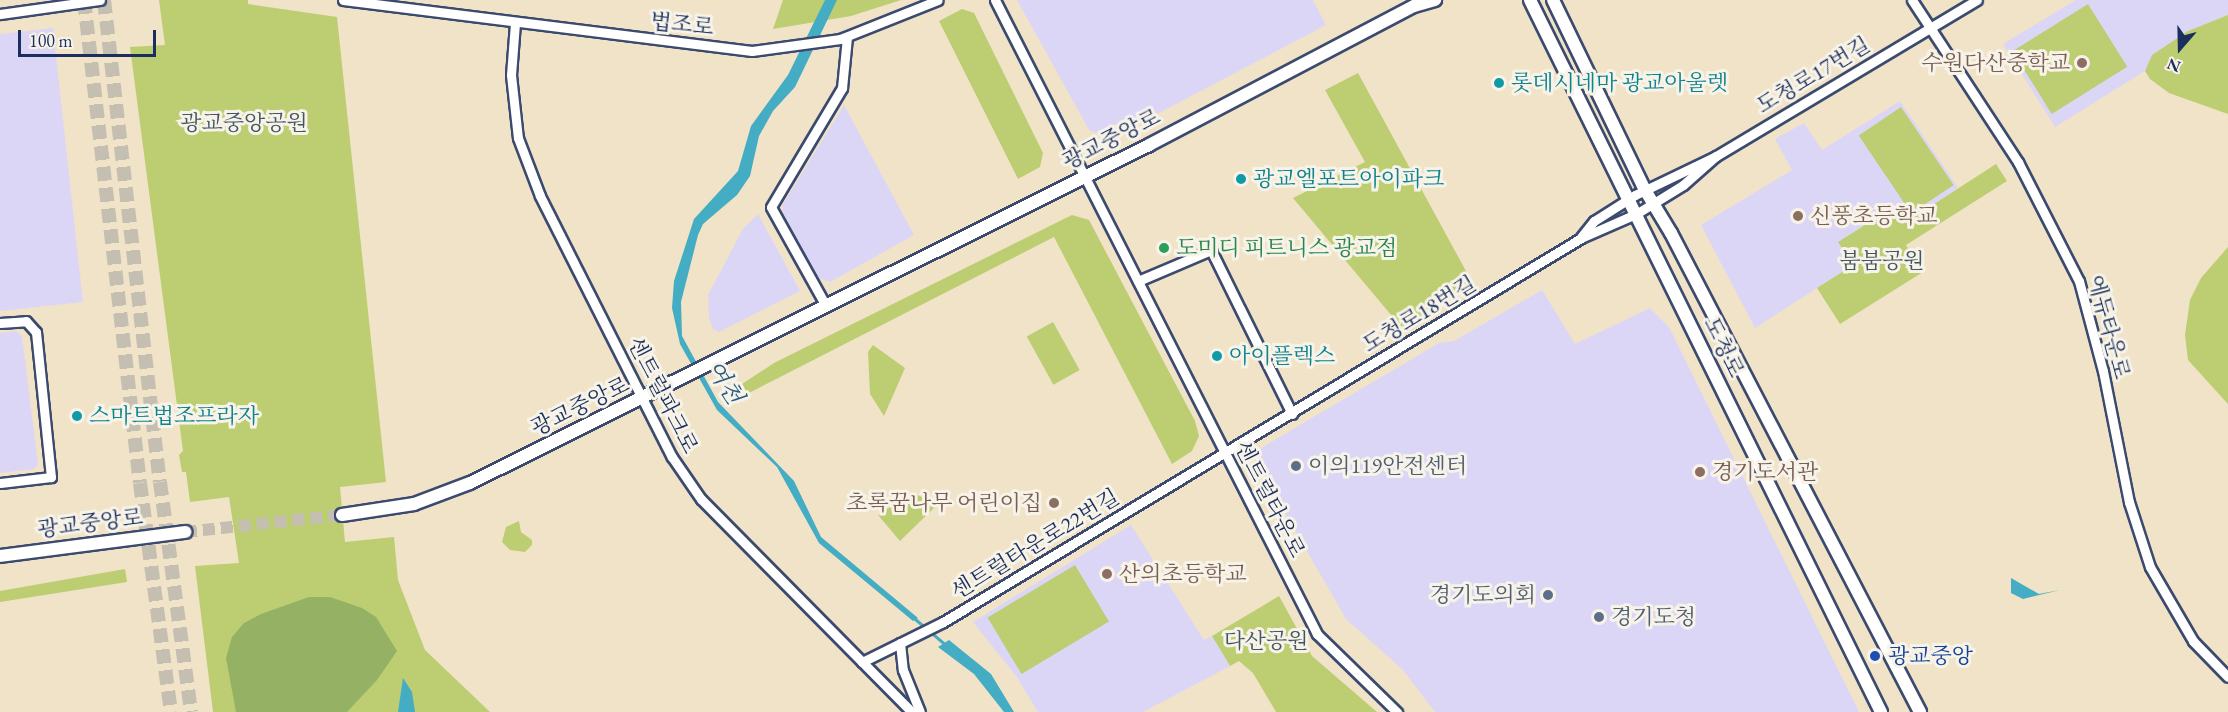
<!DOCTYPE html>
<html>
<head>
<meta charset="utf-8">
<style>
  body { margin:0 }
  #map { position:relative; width:2228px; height:712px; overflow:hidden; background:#f0e3c7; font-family:"EB Garamond","Noto Serif KR",serif }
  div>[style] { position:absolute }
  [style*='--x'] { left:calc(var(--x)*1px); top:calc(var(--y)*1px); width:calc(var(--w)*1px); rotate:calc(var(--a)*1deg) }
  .built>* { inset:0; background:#dcd6f6 }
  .green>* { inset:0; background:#bcce71; transform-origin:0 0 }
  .forest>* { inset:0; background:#95b163 }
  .water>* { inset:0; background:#44acc3 }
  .stream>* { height:3px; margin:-1.5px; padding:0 1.5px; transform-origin:1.5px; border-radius:1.5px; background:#44acc3 }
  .major-tunnel>* { height:12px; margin-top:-6px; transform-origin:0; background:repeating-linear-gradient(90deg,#c5bfb2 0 12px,transparent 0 18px) }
  .highway-tunnel>* { height:14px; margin-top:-7px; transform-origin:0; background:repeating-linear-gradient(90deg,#c5bfb2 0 14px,transparent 0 21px) }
  .roads { filter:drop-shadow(2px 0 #3b4a6e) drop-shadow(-2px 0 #3b4a6e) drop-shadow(0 2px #3b4a6e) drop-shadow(0 -2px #3b4a6e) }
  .minor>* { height:9px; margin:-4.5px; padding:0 4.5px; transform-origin:4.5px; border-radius:4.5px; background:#fff }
  .major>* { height:12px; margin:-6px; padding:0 6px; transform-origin:6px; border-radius:6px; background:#fff }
  .dots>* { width:16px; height:16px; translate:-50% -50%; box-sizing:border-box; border:3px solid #f7f3e8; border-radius:50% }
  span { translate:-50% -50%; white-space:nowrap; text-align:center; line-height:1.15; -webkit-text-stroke:6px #f7f3e8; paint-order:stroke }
  .street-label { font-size:22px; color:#1b2f5e }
  .education-label { font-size:22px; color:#785e54 }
  .right { translate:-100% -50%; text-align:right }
  .left { translate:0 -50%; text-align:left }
  .culture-label { font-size:22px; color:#0d838f }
  .park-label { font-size:22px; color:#435763 }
  .leisure-label { font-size:22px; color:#27864d }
  .service-label { font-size:22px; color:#4e5e75 }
  .transit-label { font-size:22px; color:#164399 }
  .water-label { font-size:24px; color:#295b81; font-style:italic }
  .north { position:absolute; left:2150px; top:18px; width:60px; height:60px; -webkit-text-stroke:4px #f7f3e8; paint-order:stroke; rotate:200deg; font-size:16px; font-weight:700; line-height:24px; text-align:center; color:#1b2f5e }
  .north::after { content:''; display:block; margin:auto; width:21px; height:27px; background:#1b2f5e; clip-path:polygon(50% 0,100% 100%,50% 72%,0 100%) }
  .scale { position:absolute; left:18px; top:30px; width:138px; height:27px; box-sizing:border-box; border:3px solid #1b2f5e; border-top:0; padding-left:8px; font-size:18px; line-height:21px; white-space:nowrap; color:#1b2f5e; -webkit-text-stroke:4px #f7f3e8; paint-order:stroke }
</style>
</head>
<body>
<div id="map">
  <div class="built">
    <i style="clip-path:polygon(1017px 0,1313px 0,1326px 25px,1121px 133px,1116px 124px,1096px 133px,1089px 130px)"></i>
    <i style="clip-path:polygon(2076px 0,2228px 0,2228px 15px,2188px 31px,2153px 55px,2145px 71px,2055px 127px,2003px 44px)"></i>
    <i style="clip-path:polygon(53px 28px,83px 302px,0 311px,0 34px)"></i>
    <i style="clip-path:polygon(1900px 101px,1958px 188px,1903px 224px,1892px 208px,1838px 242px,1853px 265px,1755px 328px,1701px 225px,1792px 170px,1775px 139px,1804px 123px,1822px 150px)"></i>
    <i style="clip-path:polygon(844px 105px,914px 235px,830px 282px,818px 278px,782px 214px,783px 204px)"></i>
    <i style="clip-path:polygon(758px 214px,800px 291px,719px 332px,713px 329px,709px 317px,708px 295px,743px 229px)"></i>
    <i style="clip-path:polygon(1542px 290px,1575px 344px,1650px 308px,1669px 327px,1859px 712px,1435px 712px,1402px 669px,1346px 619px,1251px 454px,1439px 343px,1454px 341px)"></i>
    <i style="clip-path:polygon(16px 331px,22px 336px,38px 464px,34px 469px,0 473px,0 333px)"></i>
    <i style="clip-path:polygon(1131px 525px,1204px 640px,1212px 636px,1230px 666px,1143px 712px,1038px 712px,1016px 676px,973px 622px)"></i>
  </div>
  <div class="green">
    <i style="clip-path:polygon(159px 0,248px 0,248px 4px,337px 17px,386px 482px,340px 487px,345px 542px,394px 537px,398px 580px,425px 650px,490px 712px,213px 712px,195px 566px,239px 563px,229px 497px,190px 502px,186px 472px,182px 472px,179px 455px,183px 451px,130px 47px,165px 45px)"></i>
    <i style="clip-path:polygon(783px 0,901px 0,851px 16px,773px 29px)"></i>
    <i style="left:2088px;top:4px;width:74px;height:89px;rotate:58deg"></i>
    <i style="clip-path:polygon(962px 9px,974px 13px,1043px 153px,1040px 167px,1018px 179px,939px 21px)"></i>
    <i style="clip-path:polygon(2228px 15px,2228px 114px,2169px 93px,2150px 79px,2145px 71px,2152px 55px,2188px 31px)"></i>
    <i style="clip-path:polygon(1358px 73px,1473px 284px,1402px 328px,1293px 198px,1365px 162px,1325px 90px)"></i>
    <i style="left:1901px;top:107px;width:94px;height:51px;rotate:56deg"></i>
    <i style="clip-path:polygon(1996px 164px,2007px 181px,1906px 245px,1923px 272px,1840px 324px,1817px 288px,1853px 265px,1838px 242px,1892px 208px,1903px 224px)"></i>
    <i style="clip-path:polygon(1072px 215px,1089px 220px,1195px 421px,1199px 436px,1192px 451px,1172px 464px,1054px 237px,745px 395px,739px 386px,774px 363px)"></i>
    <i style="clip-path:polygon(2228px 247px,2228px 404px,2188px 360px,2185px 335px,2190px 300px,2201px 278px)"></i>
    <i style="left:1053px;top:322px;width:55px;height:30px;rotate:61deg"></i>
    <i style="clip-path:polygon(873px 345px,905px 368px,884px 416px,870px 394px,868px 352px)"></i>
    <i style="clip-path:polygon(912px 492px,937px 505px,900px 541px,878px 515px)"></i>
    <i style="clip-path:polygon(519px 521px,521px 532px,532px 540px,532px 545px,525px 552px,510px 550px,502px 542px,506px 527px)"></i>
    <i style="left:1075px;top:565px;width:66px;height:102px;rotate:59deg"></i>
    <i style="clip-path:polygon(125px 569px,127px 582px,0 602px,0 591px)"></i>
    <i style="clip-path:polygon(1279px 596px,1312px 656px,1377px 712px,1276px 712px,1253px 673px,1239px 661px,1230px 666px,1212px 636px)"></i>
  </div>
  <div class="forest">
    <i style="clip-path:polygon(309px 597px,330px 597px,362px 608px,376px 617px,397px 651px,377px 680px,347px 712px,236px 712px,226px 658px,232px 637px,244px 623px,261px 614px)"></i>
  </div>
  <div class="water">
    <i style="clip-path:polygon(825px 0,837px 0,795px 87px,773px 111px,759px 136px,750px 176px,737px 195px,703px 224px,698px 235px,681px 302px,682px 336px,718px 402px,794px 481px,821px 537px,918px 618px,913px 621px,819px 543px,777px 467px,717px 410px,680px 344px,672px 308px,674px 281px,694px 219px,738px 171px,751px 126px,788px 75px)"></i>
    <i style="clip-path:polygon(2011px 578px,2039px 594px,2060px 590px,2023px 599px,2011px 593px)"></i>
    <i style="clip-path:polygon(949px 640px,991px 674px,1014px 712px,1004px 712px,974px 674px,938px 647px)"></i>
    <i style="clip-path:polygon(403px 678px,412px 692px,415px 712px,398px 712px)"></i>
  </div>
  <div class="stream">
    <i style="--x:915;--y:619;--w:42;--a:40.2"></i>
  </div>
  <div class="major-tunnel">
    <i style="--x:185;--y:532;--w:158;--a:-6.2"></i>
  </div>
  <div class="highway-tunnel">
    <i style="--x:84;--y:0;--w:486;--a:83.4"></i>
    <i style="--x:140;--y:483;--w:231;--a:82.3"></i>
    <i style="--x:104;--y:0;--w:485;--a:83.4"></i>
    <i style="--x:160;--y:482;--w:232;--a:82.3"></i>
  </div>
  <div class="roads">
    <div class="minor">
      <i style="--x:343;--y:0;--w:412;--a:7.1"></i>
      <i style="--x:752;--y:51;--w:89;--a:-7.8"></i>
      <i style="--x:840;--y:39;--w:105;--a:-21.7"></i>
      <i style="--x:995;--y:0;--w:711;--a:63.07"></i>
      <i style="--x:1317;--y:634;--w:112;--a:44.3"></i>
      <i style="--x:1912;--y:0;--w:194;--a:56.8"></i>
      <i style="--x:2018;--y:162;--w:134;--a:62.9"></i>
      <i style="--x:2079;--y:281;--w:93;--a:75.1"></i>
      <i style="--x:2103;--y:371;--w:134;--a:78.8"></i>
      <i style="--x:2129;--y:502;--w:68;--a:72.1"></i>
      <i style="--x:2150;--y:567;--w:86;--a:59.8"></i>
      <i style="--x:2193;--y:641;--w:50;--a:45.8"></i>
      <i style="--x:0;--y:14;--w:101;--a:-8"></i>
      <i style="--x:515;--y:23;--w:52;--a:94.4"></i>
      <i style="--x:511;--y:75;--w:63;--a:83.7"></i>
      <i style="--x:518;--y:138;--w:62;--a:69.2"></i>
      <i style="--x:540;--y:196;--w:292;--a:63.2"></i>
      <i style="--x:672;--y:457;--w:51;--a:55.4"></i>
      <i style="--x:701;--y:499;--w:300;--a:45.3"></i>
      <i style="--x:1581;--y:237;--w:21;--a:-51"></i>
      <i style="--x:1594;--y:221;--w:49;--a:-32.4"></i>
      <i style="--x:1635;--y:195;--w:90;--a:-25.7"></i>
      <i style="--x:1716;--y:156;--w:304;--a:-30.9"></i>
      <i style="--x:1138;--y:281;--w:79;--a:-23"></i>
      <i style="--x:1211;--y:250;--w:183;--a:63.7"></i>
      <i style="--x:826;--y:306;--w:113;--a:-119.1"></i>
      <i style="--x:771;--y:207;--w:139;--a:-59.2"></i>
      <i style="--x:842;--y:88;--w:51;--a:-84.4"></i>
      <i style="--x:0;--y:323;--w:26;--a:-4"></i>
      <i style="--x:26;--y:321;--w:15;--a:48"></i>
      <i style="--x:36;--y:332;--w:146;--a:84.1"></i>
      <i style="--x:51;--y:477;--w:51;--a:173.3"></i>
      <i style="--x:900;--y:643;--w:27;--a:84"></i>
      <i style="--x:903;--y:670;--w:45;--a:68"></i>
      <i style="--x:862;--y:662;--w:90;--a:-26.3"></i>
      <i style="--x:943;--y:622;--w:745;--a:-31.04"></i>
      <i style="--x:1581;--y:238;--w:60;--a:-23.6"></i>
      <i style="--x:1636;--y:214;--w:55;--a:-31.7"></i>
      <i style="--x:1683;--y:185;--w:44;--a:-41.3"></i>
    </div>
    <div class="major">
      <i style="--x:1530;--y:0;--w:794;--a:63.76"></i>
      <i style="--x:1553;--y:0;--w:211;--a:64.2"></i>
      <i style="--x:1645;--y:190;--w:50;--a:58.8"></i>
      <i style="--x:1671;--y:233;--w:540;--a:62.53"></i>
      <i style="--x:342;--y:515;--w:73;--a:-8.7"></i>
      <i style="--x:414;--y:504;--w:60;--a:-20.6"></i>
      <i style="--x:470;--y:483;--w:758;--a:-26.46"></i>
      <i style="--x:1149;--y:145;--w:299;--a:-27.7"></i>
      <i style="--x:1414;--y:6;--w:22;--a:-16"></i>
      <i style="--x:0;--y:556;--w:187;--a:-7.4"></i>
    </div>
  </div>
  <div class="dots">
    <i style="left:2082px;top:63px;background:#8d6e63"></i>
    <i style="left:1499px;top:83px;background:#0f9aa8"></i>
    <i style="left:1241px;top:179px;background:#0f9aa8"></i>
    <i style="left:1798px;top:216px;background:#8d6e63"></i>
    <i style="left:1164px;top:248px;background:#2e9e5b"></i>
    <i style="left:1217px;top:356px;background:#0f9aa8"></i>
    <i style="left:77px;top:416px;background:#0f9aa8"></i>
    <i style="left:1296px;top:466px;background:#5c6f8a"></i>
    <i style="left:1700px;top:472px;background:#8d6e63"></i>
    <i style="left:1054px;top:503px;background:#8d6e63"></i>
    <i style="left:1107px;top:574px;background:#8d6e63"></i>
    <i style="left:1548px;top:595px;background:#5c6f8a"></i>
    <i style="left:1599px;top:617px;background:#5c6f8a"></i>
    <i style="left:1875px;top:656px;background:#1a4fb4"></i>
  </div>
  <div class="street-label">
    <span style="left:682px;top:24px;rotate:6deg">법조로</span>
    <span style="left:1813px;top:75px;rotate:-31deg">도청로17번길</span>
    <span style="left:1111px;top:139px;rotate:-27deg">광교중앙로</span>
    <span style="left:1419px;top:314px;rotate:-31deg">도청로18번길</span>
    <span style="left:2109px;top:327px;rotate:75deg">에듀타운로</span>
    <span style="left:1724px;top:347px;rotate:64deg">도청로</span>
    <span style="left:663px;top:395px;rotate:63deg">센트럴파크로</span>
    <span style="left:580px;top:406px;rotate:-26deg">광교중앙로</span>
    <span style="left:1270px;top:499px;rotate:63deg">센트럴타운로</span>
    <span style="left:90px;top:523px;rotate:-7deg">광교중앙로</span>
    <span style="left:1035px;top:544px;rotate:-31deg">센트럴타운로22번길</span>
  </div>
  <div class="education-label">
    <span class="right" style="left:2070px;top:63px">수원다산중학교</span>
    <span class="left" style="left:1810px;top:216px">신풍초등학교</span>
    <span class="left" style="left:1712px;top:472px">경기도서관</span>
    <span class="right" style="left:1042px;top:503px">초록꿈나무 어린이집</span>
    <span class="left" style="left:1119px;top:574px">산의초등학교</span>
  </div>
  <div class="culture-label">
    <span class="left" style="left:1511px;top:83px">롯데시네마 광교아울렛</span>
    <span class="left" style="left:1253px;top:179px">광교엘포트아이파크</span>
    <span class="left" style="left:1229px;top:356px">아이플렉스</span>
    <span class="left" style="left:89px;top:416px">스마트법조프라자</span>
  </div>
  <div class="park-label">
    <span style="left:244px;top:123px">광교중앙공원</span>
    <span style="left:1882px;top:261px">붐붐공원</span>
    <span style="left:1266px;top:641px">다산공원</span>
  </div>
  <div class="leisure-label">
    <span class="left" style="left:1176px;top:248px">도미디 피트니스 광교점</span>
  </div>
  <div class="service-label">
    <span class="left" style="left:1308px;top:466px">이의119안전센터</span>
    <span class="right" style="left:1536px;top:595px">경기도의회</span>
    <span class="left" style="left:1611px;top:617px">경기도청</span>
  </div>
  <div class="transit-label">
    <span class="left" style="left:1888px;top:656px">광교중앙</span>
  </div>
  <div class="water-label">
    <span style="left:725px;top:382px;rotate:57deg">여천</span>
  </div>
  <div class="north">N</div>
  <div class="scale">100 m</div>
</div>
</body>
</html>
